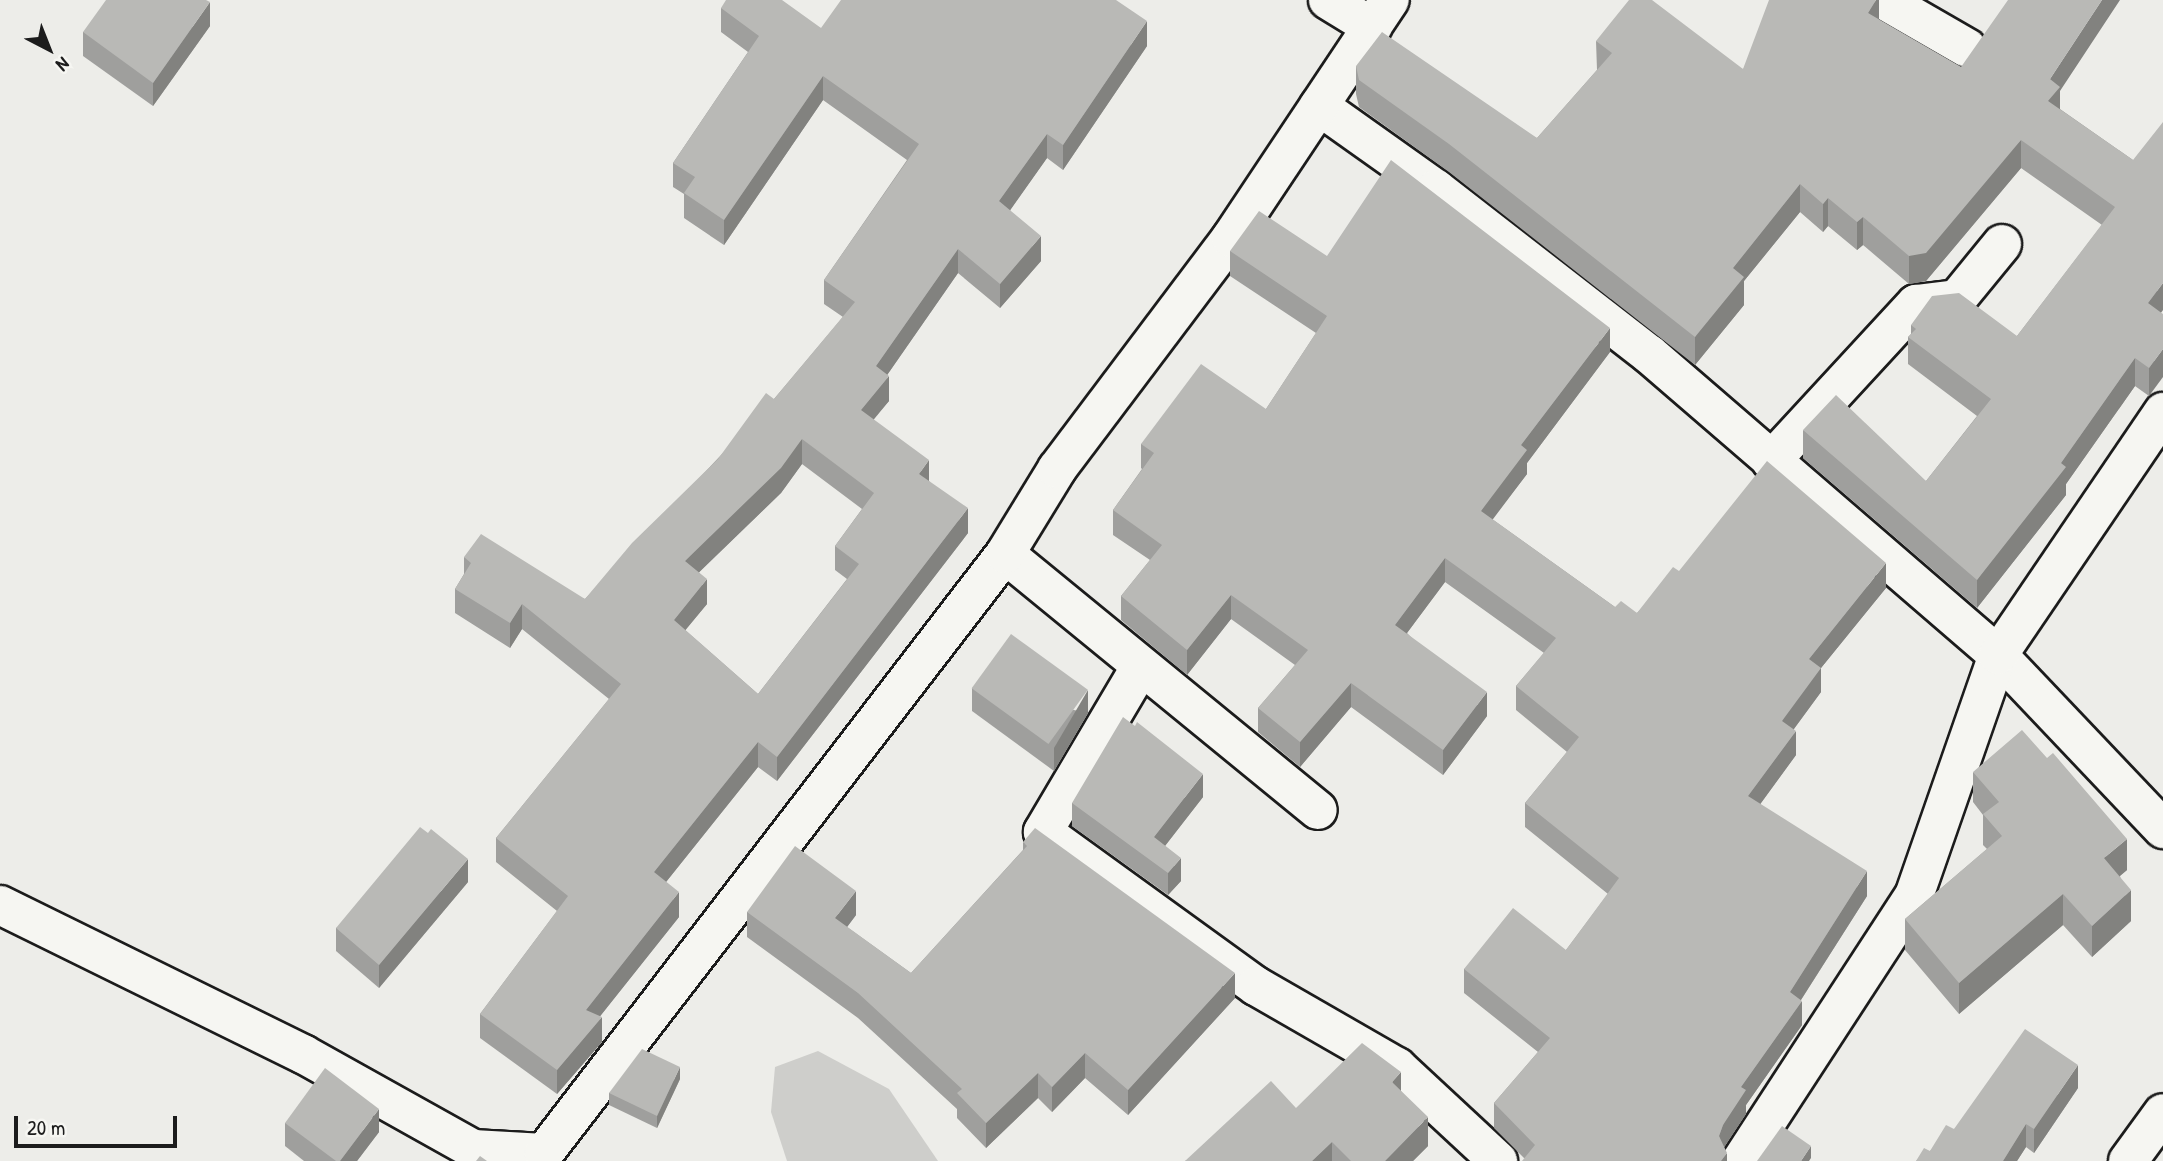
<!DOCTYPE html>
<html>
<head>
<meta charset="utf-8">
<style>
  body { margin:0 }
  #map { position:relative; width:2163px; height:1161px; overflow:hidden; background:#edede9; font-family:"Patrick Hand",sans-serif }
  div>[style] { position:absolute }
  [style*='--x'] { left:calc(var(--x)*1px); top:calc(var(--y)*1px); width:calc(var(--w)*1px); rotate:calc(var(--a)*1deg) }
  .green>* { inset:0; background:#cececb }
  .roads { filter:drop-shadow(2px 0 #1c1c1c) drop-shadow(-2px 0 #1c1c1c) drop-shadow(0 2px #1c1c1c) drop-shadow(0 -2px #1c1c1c) }
  .street>* { height:38px; margin:-19px; padding:0 19px; transform-origin:19px; border-radius:19px; background:#f6f6f2 }
  .secondary>* { height:38px; margin:-19px; padding:0 19px; transform-origin:19px; border-radius:19px; background:#f6f6f2 }
  .wall>* { inset:0; background:#9f9f9d }
  .shaded-wall>* { inset:0; background:#82827f }
  .building>* { inset:0; background:#b9b9b6; transform-origin:0 0 }
  span { translate:-50% -50%; white-space:nowrap; text-align:center; line-height:1.15; -webkit-text-stroke:7px #f6f6f2; paint-order:stroke }
  .north { position:absolute; left:14px; top:14px; width:70px; height:70px; -webkit-text-stroke:5px #f6f6f2; paint-order:stroke; rotate:138deg; font-size:19px; font-weight:700; line-height:28px; text-align:center; color:#1c1c1c }
  .north::after { content:''; display:block; margin:auto; width:24px; height:32px; background:#1c1c1c; clip-path:polygon(50% 0,100% 100%,50% 72%,0 100%) }
  .scale { position:absolute; left:14px; top:1116px; width:163px; height:32px; box-sizing:border-box; border:4px solid #1c1c1c; border-top:0; padding-left:9px; font-size:21px; line-height:24px; white-space:nowrap; color:#1c1c1c; -webkit-text-stroke:5px #f6f6f2; paint-order:stroke }
</style>
</head>
<body>
<div id="map">
  <div class="green">
    <i style="clip-path:polygon(818px 1051px,889px 1089px,938px 1161px,787px 1161px,771px 1112px,775px 1067px)"></i>
  </div>
  <div class="roads">
    <div class="street">
      <i style="--x:1328;--y:0;--w:52;--a:31.5"></i>
      <i style="--x:1884;--y:0;--w:96;--a:30"></i>
      <i style="--x:1319;--y:106;--w:143;--a:35.4"></i>
      <i style="--x:1436;--y:189;--w:269;--a:37.8"></i>
      <i style="--x:1649;--y:354;--w:461;--a:40.8"></i>
      <i style="--x:1998;--y:655;--w:240;--a:46.5"></i>
      <i style="--x:1771;--y:461;--w:214;--a:-47.3"></i>
      <i style="--x:1916;--y:304;--w:41;--a:-7"></i>
      <i style="--x:1957;--y:299;--w:71;--a:-50.7"></i>
      <i style="--x:1005;--y:554;--w:404;--a:39.3"></i>
      <i style="--x:1141;--y:666;--w:193;--a:120.6"></i>
      <i style="--x:1043;--y:832;--w:263;--a:35.9"></i>
      <i style="--x:1256;--y:986;--w:163;--a:29.9"></i>
      <i style="--x:1397;--y:1067;--w:138;--a:42.9"></i>
      <i style="--x:0;--y:905;--w:338;--a:26.2"></i>
      <i style="--x:303;--y:1054;--w:195;--a:29.2"></i>
      <i style="--x:473;--y:1149;--w:71;--a:3.2"></i>
      <i style="--x:544;--y:1153;--w:756;--a:-52.42"></i>
      <i style="--x:1005;--y:554;--w:100;--a:-58.5"></i>
      <i style="--x:1057;--y:469;--w:289;--a:-53"></i>
      <i style="--x:1231;--y:238;--w:286;--a:-56.3"></i>
      <i style="--x:1741;--y:1161;--w:316;--a:-56.9"></i>
      <i style="--x:1914;--y:896;--w:255;--a:-70.8"></i>
      <i style="--x:1998;--y:655;--w:294;--a:-55.8"></i>
    </div>
    <div class="secondary">
      <i style="--x:2128;--y:1161;--w:59;--a:-53.9"></i>
    </div>
  </div>
  <div class="wall">
    <i style="clip-path:polygon(1879px 0,1879px 20px,1961px 67px,2060px 91px,2060px 109px,2133px 160px,2161px 313px,2149px 396px,2135px 386px,2066px 484px,2066px 495px,1977px 608px,1803px 458px,1803px 430px,1926px 481px,1977px 416px,1908px 364px,1908px 337px,1911px 334px,1911px 325px,2017px 336px,2102px 225px,2021px 168px,1926px 281px,1909px 284px,1863px 245px,1857px 250px,1828px 226px,1823px 232px,1800px 212px,1744px 281px,1744px 305px,1695px 365px,1449px 172px,1359px 107px,1356px 94px,1356px 66px,1537px 138px,1597px 70px,1596px 41px,1743px 69px)"></i>
    <i style="clip-path:polygon(evenodd,721px 8px,821px 28px,1147px 46px,1063px 170px,1047px 158px,1010px 210px,1041px 261px,1000px 308px,958px 273px,887px 375px,889px 401px,873px 419px,929px 481px,968px 533px,777px 781px,758px 767px,666px 882px,679px 917px,600px 1016px,602px 1042px,557px 1094px,480px 1038px,480px 1014px,557px 911px,496px 862px,496px 838px,609px 699px,522px 629px,510px 648px,455px 613px,455px 589px,464px 574px,464px 557px,585px 599px,774px 399px,843px 317px,824px 304px,824px 280px,907px 160px,823px 100px,724px 245px,684px 218px,684px 194px,673px 187px,673px 163px,748px 52px,721px 32px,721px 8px,802px 464px,862px 509px,835px 546px,835px 570px,847px 579px,758px 694px,685px 630px,707px 604px,699px 572px,781px 493px,802px 464px)"></i>
    <i style="clip-path:polygon(210px 26px,153px 106px,83px 56px,83px 32px)"></i>
    <i style="clip-path:polygon(1230px 251px,1327px 256px,1610px 352px,1527px 463px,1527px 474px,1492px 519px,1615px 607px,1637px 613px,1679px 571px,1886px 588px,1821px 668px,1821px 692px,1794px 729px,1796px 755px,1760px 804px,1867px 896px,1801px 1000px,1802px 1025px,1746px 1105px,1746px 1114px,1724px 1147px,1727px 1161px,1524px 1158px,1494px 1128px,1494px 1103px,1538px 1052px,1464px 993px,1464px 969px,1566px 950px,1608px 894px,1525px 827px,1525px 803px,1567px 752px,1516px 710px,1516px 686px,1544px 653px,1445px 582px,1407px 633px,1487px 716px,1443px 775px,1351px 707px,1300px 767px,1258px 732px,1258px 708px,1295px 665px,1231px 619px,1187px 675px,1121px 620px,1121px 596px,1150px 560px,1113px 535px,1113px 510px,1142px 469px,1141px 468px,1141px 444px,1266px 409px,1316px 333px,1230px 276px)"></i>
    <i style="clip-path:polygon(972px 688px,1088px 713px,1054px 771px,972px 711px)"></i>
    <i style="clip-path:polygon(1973px 772px,2127px 870px,2120px 876px,2131px 921px,2092px 957px,2063px 925px,1959px 1014px,1905px 950px,1905px 919px,1987px 849px,1983px 845px,1983px 815px,1973px 802px)"></i>
    <i style="clip-path:polygon(1203px 797px,1165px 846px,1181px 881px,1168px 895px,1072px 826px,1072px 803px)"></i>
    <i style="clip-path:polygon(1023px 842px,1235px 998px,1128px 1115px,1085px 1078px,1052px 1112px,1038px 1098px,986px 1148px,957px 1118px,957px 1109px,858px 1018px,747px 937px,747px 912px,856px 915px,847px 927px,911px 973px,1023px 850px)"></i>
    <i style="clip-path:polygon(468px 882px,379px 988px,336px 951px,336px 928px)"></i>
    <i style="clip-path:polygon(680px 1079px,657px 1128px,609px 1105px,609px 1093px)"></i>
    <i style="clip-path:polygon(2078px 1088px,2034px 1153px,2026px 1147px,2017px 1161px,1916px 1161px,1930px 1151px,1954px 1129px)"></i>
    <i style="clip-path:polygon(1401px 1091px,1428px 1146px,1413px 1161px,1185px 1161px,1296px 1108px)"></i>
    <i style="clip-path:polygon(285px 1123px,379px 1132px,357px 1161px,304px 1161px,285px 1146px)"></i>
  </div>
  <div class="shaded-wall">
    <i style="clip-path:polygon(1876px 0,1879px 0,1879px 22px,1868px 13px)"></i>
    <i style="clip-path:polygon(2102px 0,2120px 0,2060px 91px,2060px 115px,2048px 101px,2050px 79px)"></i>
    <i style="clip-path:polygon(210px 2px,210px 26px,153px 106px,153px 83px)"></i>
    <i style="clip-path:polygon(1147px 21px,1147px 46px,1063px 170px,1063px 145px)"></i>
    <i style="clip-path:polygon(823px 76px,823px 100px,724px 245px,724px 220px)"></i>
    <i style="clip-path:polygon(1047px 134px,1047px 158px,999px 226px,999px 201px)"></i>
    <i style="clip-path:polygon(2021px 140px,2021px 168px,1926px 281px,1909px 284px,1909px 256px)"></i>
    <i style="clip-path:polygon(1800px 184px,1800px 212px,1744px 281px,1744px 305px,1695px 365px,1695px 337px,1733px 268px)"></i>
    <i style="clip-path:polygon(1828px 198px,1828px 226px,1823px 232px,1823px 204px)"></i>
    <i style="clip-path:polygon(1863px 217px,1863px 245px,1857px 250px,1857px 222px)"></i>
    <i style="clip-path:polygon(1041px 236px,1041px 261px,1000px 308px,1000px 284px)"></i>
    <i style="clip-path:polygon(958px 249px,958px 273px,876px 391px,876px 366px)"></i>
    <i style="clip-path:polygon(2163px 283px,2163px 310px,2148px 331px,2148px 303px)"></i>
    <i style="clip-path:polygon(1610px 328px,1610px 352px,1527px 463px,1527px 474px,1481px 535px,1481px 511px,1521px 445px)"></i>
    <i style="clip-path:polygon(2163px 349px,2163px 377px,2149px 396px,2149px 368px)"></i>
    <i style="clip-path:polygon(2135px 358px,2135px 386px,2066px 484px,2066px 495px,1977px 608px,1977px 580px,2061px 463px)"></i>
    <i style="clip-path:polygon(889px 376px,889px 401px,861px 435px,861px 410px)"></i>
    <i style="clip-path:polygon(802px 439px,802px 464px,781px 493px,685px 586px,685px 561px)"></i>
    <i style="clip-path:polygon(929px 460px,929px 484px,919px 474px)"></i>
    <i style="clip-path:polygon(968px 508px,968px 533px,777px 781px,777px 757px)"></i>
    <i style="clip-path:polygon(1445px 558px,1445px 582px,1395px 649px,1395px 625px)"></i>
    <i style="clip-path:polygon(1886px 563px,1886px 588px,1821px 668px,1821px 692px,1782px 745px,1782px 721px,1809px 659px)"></i>
    <i style="clip-path:polygon(707px 579px,707px 604px,674px 644px,674px 620px)"></i>
    <i style="clip-path:polygon(1231px 595px,1231px 619px,1187px 675px,1187px 650px)"></i>
    <i style="clip-path:polygon(522px 604px,522px 629px,510px 648px,510px 623px)"></i>
    <i style="clip-path:polygon(1351px 683px,1351px 707px,1300px 767px,1300px 742px)"></i>
    <i style="clip-path:polygon(1088px 690px,1088px 713px,1054px 771px,1054px 748px)"></i>
    <i style="clip-path:polygon(1487px 692px,1487px 716px,1443px 775px,1443px 750px)"></i>
    <i style="clip-path:polygon(1796px 731px,1796px 755px,1748px 821px,1748px 796px)"></i>
    <i style="clip-path:polygon(758px 742px,758px 767px,654px 897px,654px 872px)"></i>
    <i style="clip-path:polygon(1203px 774px,1203px 797px,1154px 860px,1154px 837px)"></i>
    <i style="clip-path:polygon(2127px 839px,2127px 870px,2104px 889px,2104px 858px)"></i>
    <i style="clip-path:polygon(1181px 858px,1181px 881px,1168px 895px,1168px 873px)"></i>
    <i style="clip-path:polygon(468px 859px,468px 882px,379px 988px,379px 965px)"></i>
    <i style="clip-path:polygon(1867px 871px,1867px 896px,1790px 1017px,1790px 992px)"></i>
    <i style="clip-path:polygon(2131px 890px,2131px 921px,2092px 957px,2092px 926px)"></i>
    <i style="clip-path:polygon(856px 891px,856px 915px,835px 943px,835px 918px)"></i>
    <i style="clip-path:polygon(679px 892px,679px 917px,586px 1034px,586px 1010px)"></i>
    <i style="clip-path:polygon(2063px 894px,2063px 925px,1959px 1014px,1959px 983px)"></i>
    <i style="clip-path:polygon(1235px 973px,1235px 998px,1128px 1115px,1128px 1090px)"></i>
    <i style="clip-path:polygon(1802px 1001px,1802px 1025px,1746px 1105px,1746px 1114px,1723px 1149px,1719px 1136px,1723px 1125px,1741px 1087px)"></i>
    <i style="clip-path:polygon(602px 1017px,602px 1042px,557px 1094px,557px 1070px)"></i>
    <i style="clip-path:polygon(1085px 1053px,1085px 1078px,1052px 1112px,1052px 1087px)"></i>
    <i style="clip-path:polygon(2078px 1065px,2078px 1088px,2034px 1153px,2034px 1129px)"></i>
    <i style="clip-path:polygon(680px 1067px,680px 1079px,657px 1128px,657px 1116px)"></i>
    <i style="clip-path:polygon(1401px 1072px,1401px 1100px,1392px 1082px)"></i>
    <i style="clip-path:polygon(1038px 1073px,1038px 1098px,986px 1148px,986px 1123px)"></i>
    <i style="clip-path:polygon(379px 1109px,379px 1132px,357px 1161px,340px 1161px)"></i>
    <i style="clip-path:polygon(1428px 1117px,1428px 1146px,1413px 1161px,1385px 1161px)"></i>
    <i style="clip-path:polygon(2026px 1124px,2026px 1147px,2017px 1161px,2003px 1161px)"></i>
    <i style="clip-path:polygon(1332px 1142px,1332px 1161px,1312px 1161px)"></i>
    <i style="clip-path:polygon(1811px 1146px,1811px 1158px,1809px 1161px,1801px 1161px)"></i>
    <i style="clip-path:polygon(1727px 1153px,1727px 1161px,1721px 1161px)"></i>
  </div>
  <div class="building">
    <i style="clip-path:polygon(106px 0,206px 0,210px 2px,153px 83px,83px 32px)"></i>
    <i style="clip-path:polygon(evenodd,726px 0,782px 0,821px 28px,841px 0,1116px 0,1147px 21px,1063px 145px,1047px 134px,999px 201px,1041px 236px,1000px 284px,958px 249px,876px 366px,889px 376px,861px 410px,929px 460px,919px 474px,968px 508px,777px 757px,758px 742px,654px 872px,679px 892px,586px 1010px,602px 1017px,557px 1070px,480px 1014px,568px 896px,496px 838px,621px 684px,522px 604px,510px 623px,455px 589px,471px 563px,464px 557px,481px 534px,585px 599px,632px 543px,718px 459px,766px 393px,774px 399px,855px 302px,824px 280px,919px 144px,823px 76px,724px 220px,684px 193px,695px 177px,673px 163px,759px 36px,721px 8px,726px 0,802px 439px,874px 493px,835px 546px,859px 564px,758px 694px,674px 620px,707px 579px,685px 561px,781px 468px,802px 439px)"></i>
    <i style="clip-path:polygon(1629px 0,1652px 0,1743px 69px,1769px 0,1876px 0,1868px 13px,1961px 67px,2008px 0,2102px 0,2050px 79px,2060px 87px,2048px 101px,2133px 160px,2163px 122px,2163px 283px,2148px 303px,2163px 314px,2163px 349px,2149px 368px,2135px 358px,2061px 463px,2066px 467px,1977px 580px,1803px 430px,1836px 395px,1926px 481px,1991px 399px,1908px 337px,1916px 329px,1911px 325px,1932px 296px,1959px 293px,2017px 336px,2115px 207px,2021px 140px,1926px 253px,1909px 256px,1863px 217px,1857px 222px,1828px 198px,1823px 204px,1800px 184px,1733px 268px,1744px 277px,1695px 337px,1449px 144px,1359px 80px,1356px 66px,1382px 32px,1537px 138px,1612px 53px,1596px 41px)"></i>
    <i style="clip-path:polygon(1391px 160px,1610px 328px,1521px 445px,1527px 450px,1481px 511px,1615px 607px,1621px 601px,1637px 613px,1673px 567px,1679px 571px,1767px 461px,1886px 563px,1809px 659px,1821px 668px,1782px 721px,1796px 731px,1748px 796px,1867px 871px,1790px 992px,1802px 1001px,1741px 1087px,1746px 1090px,1723px 1125px,1719px 1136px,1727px 1153px,1721px 1161px,1522px 1161px,1535px 1145px,1494px 1103px,1550px 1038px,1464px 969px,1513px 908px,1566px 950px,1619px 878px,1525px 803px,1579px 737px,1516px 686px,1556px 638px,1445px 558px,1395px 625px,1487px 692px,1443px 750px,1351px 683px,1300px 742px,1258px 708px,1308px 650px,1231px 595px,1187px 650px,1121px 596px,1162px 545px,1113px 510px,1154px 453px,1141px 444px,1201px 364px,1266px 409px,1327px 316px,1230px 251px,1259px 211px,1327px 256px)"></i>
    <i style="left:1011px;top:634px;width:95px;height:67px;rotate:36deg"></i>
    <i style="clip-path:polygon(1123px 717px,1135px 726px,1137px 722px,1203px 774px,1154px 837px,1181px 858px,1168px 873px,1072px 803px)"></i>
    <i style="clip-path:polygon(2022px 730px,2047px 758px,2053px 753px,2127px 839px,2104px 858px,2131px 890px,2092px 926px,2063px 894px,1959px 983px,1905px 919px,2002px 836px,1983px 814px,1999px 802px,1973px 772px)"></i>
    <i style="clip-path:polygon(420px 827px,428px 833px,431px 829px,468px 859px,379px 965px,336px 928px)"></i>
    <i style="clip-path:polygon(1035px 828px,1235px 973px,1128px 1090px,1085px 1053px,1052px 1087px,1038px 1073px,986px 1123px,957px 1093px,962px 1089px,858px 993px,747px 912px,795px 846px,856px 891px,835px 918px,911px 973px,1027px 846px,1023px 842px)"></i>
    <i style="clip-path:polygon(2025px 1029px,2078px 1065px,2034px 1129px,2026px 1124px,2003px 1161px,1916px 1161px,1924px 1148px,1930px 1151px,1946px 1125px,1954px 1129px)"></i>
    <i style="clip-path:polygon(1362px 1043px,1401px 1072px,1392px 1082px,1428px 1117px,1385px 1161px,1351px 1161px,1332px 1142px,1312px 1161px,1185px 1161px,1271px 1081px,1296px 1108px)"></i>
    <i style="clip-path:polygon(642px 1049px,680px 1067px,657px 1116px,609px 1093px)"></i>
    <i style="clip-path:polygon(325px 1068px,379px 1109px,340px 1161px,336px 1161px,285px 1123px)"></i>
    <i style="clip-path:polygon(1782px 1126px,1811px 1146px,1801px 1161px,1757px 1161px)"></i>
    <i style="clip-path:polygon(480px 1156px,487px 1161px,476px 1161px)"></i>
  </div>
  <div class="north">N</div>
  <div class="scale">20 m</div>
</div>
</body>
</html>
